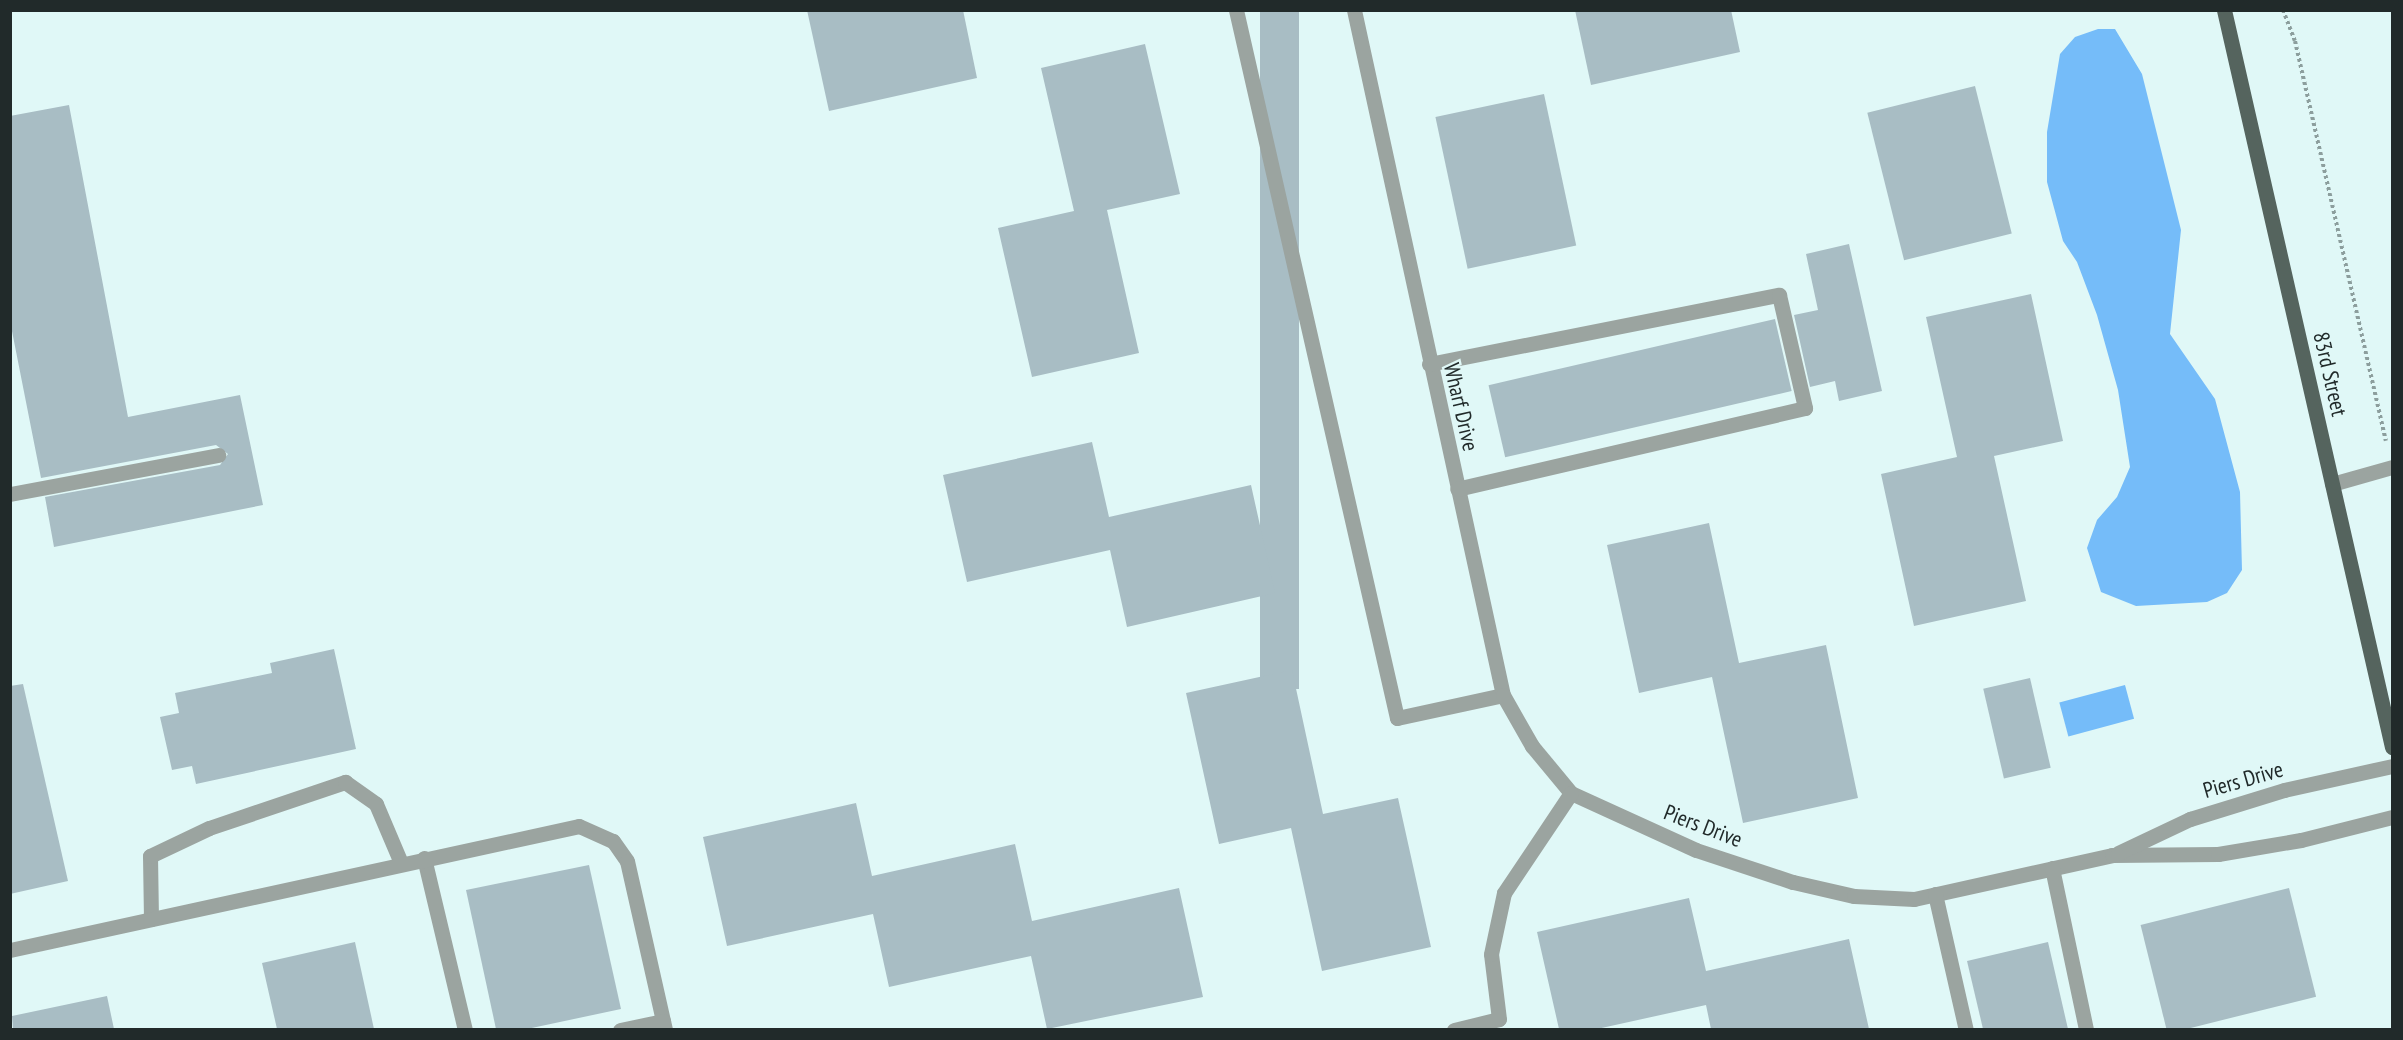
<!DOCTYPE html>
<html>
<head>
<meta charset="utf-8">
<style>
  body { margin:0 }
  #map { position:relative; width:2403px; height:1040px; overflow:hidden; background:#e0f8f7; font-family:"PT Sans Narrow",sans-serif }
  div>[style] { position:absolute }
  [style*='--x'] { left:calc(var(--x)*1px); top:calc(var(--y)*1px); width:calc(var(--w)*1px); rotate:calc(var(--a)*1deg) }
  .water>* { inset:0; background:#75bcf9; transform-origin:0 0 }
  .building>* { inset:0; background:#a8bdc4; transform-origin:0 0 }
  .path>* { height:4px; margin-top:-2px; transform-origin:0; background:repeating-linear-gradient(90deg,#8c9e9d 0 3px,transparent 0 6px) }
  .minor>* { height:15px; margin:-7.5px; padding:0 7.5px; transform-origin:7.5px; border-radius:7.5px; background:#9ba4a0 }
  .major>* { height:15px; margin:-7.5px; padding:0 7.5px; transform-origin:7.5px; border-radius:7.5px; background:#55645e }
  span { translate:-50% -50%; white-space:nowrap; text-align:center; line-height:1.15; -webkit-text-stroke:4.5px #e0f8f7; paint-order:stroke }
  .street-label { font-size:22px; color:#212a2a }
  .frame { position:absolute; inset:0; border:12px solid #212a2a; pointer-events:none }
</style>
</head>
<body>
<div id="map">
  <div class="water">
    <i style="clip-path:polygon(2098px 29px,2115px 29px,2142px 74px,2181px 230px,2170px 334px,2215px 399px,2240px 492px,2242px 570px,2227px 593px,2207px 602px,2136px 606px,2101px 592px,2087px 548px,2097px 520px,2117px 497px,2130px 467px,2118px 390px,2097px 315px,2077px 262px,2063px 241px,2047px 182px,2047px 132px,2060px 54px,2075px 37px)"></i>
    <i style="left:2125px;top:685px;width:35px;height:68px;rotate:75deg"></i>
  </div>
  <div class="building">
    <i style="clip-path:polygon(807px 10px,963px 10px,977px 78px,829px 111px)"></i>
    <i style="left:1260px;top:10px;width:39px;height:679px"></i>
    <i style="clip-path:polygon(1575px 10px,1731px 10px,1740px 52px,1591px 85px)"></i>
    <i style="clip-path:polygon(1145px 44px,1180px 194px,1107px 210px,1139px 353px,1032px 377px,998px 228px,1074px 211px,1041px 68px)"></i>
    <i style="left:1975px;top:86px;width:152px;height:111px;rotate:76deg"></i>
    <i style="left:1544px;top:94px;width:155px;height:111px;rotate:78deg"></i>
    <i style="clip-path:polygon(69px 105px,128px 417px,240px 395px,263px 505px,54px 547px,45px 497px,220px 465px,228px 454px,216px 445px,41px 478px,10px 321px,10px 116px)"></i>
    <i style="clip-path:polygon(1849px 244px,1882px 391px,1839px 401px,1835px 381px,1810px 387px,1794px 315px,1818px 310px,1806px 254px)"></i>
    <i style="clip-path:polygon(2031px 294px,2063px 441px,1994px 456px,2026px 601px,1914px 626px,1881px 474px,1957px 457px,1926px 317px)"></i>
    <i style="left:1775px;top:319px;width:74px;height:294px;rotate:77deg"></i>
    <i style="clip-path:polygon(1092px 442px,1109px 517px,1251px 485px,1275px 593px,1127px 627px,1110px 550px,967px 582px,943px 475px)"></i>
    <i style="clip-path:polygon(1709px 523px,1739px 663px,1826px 645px,1858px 798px,1743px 823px,1712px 677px,1639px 693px,1607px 545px)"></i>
    <i style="clip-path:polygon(334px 649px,356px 749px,196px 784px,192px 766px,172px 770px,160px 717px,179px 713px,175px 693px,272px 673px,270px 663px)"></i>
    <i style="clip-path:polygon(1292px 670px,1323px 814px,1398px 798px,1431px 947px,1322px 971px,1291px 828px,1219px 844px,1186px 693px)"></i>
    <i style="left:2030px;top:678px;width:92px;height:48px;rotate:77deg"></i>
    <i style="clip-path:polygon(23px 684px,68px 881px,10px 894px,10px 686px)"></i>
    <i style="clip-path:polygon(856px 803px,872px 876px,1015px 844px,1032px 921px,1179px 888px,1203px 997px,1047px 1029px,1031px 956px,889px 987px,873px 914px,727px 946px,703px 837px)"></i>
    <i style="clip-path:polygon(589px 865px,621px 1009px,527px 1029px,496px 1029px,466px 890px)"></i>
    <i style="left:2289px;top:888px;width:112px;height:153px;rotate:76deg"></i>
    <i style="clip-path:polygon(1689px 898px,1706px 971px,1849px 939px,1869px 1029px,1711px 1029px,1706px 1005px,1597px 1029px,1559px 1029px,1537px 932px)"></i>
    <i style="clip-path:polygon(355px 942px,374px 1029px,277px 1029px,262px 963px)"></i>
    <i style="clip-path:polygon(2048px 942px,2068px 1029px,1983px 1029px,1967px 961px)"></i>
    <i style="clip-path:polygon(107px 996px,114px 1029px,13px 1029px,12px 1016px)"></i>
  </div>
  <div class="path">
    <i style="--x:2283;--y:10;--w:33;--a:69"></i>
    <i style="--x:2295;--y:41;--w:410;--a:77.2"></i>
  </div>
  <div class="minor">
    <i style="--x:1236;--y:10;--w:726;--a:77.19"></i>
    <i style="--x:1397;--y:718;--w:108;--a:-12.2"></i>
    <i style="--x:1354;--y:10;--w:701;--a:77.73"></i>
    <i style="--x:1503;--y:695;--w:59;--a:60.4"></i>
    <i style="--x:1532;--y:746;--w:61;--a:50.3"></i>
    <i style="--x:1571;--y:793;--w:137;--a:24.5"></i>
    <i style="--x:1696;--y:850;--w:102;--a:18.3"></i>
    <i style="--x:1793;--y:882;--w:63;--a:12.9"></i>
    <i style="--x:1854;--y:896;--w:60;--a:2.9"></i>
    <i style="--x:1914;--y:899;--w:203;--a:-12.5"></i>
    <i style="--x:2112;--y:855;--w:106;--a:-0.5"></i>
    <i style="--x:2218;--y:854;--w:84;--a:-9.6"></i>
    <i style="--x:2301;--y:840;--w:94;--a:-14.2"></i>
    <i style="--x:1429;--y:364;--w:357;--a:-11.2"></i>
    <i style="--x:1779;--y:295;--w:116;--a:77"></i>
    <i style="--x:1805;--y:408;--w:357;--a:166.9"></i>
    <i style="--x:2332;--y:484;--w:62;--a:-15.8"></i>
    <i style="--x:10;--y:494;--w:212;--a:-10.6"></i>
    <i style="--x:2118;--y:853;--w:80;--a:-25.3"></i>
    <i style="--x:2190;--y:819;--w:98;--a:-17.1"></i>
    <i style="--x:2284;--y:790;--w:111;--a:-12.5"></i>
    <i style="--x:424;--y:858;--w:177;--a:76.6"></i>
    <i style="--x:2052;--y:868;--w:166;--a:78.1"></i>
    <i style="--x:1935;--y:894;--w:139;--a:77.2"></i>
    <i style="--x:151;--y:919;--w:63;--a:-90.9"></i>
    <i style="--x:150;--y:856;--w:65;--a:-25.4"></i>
    <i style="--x:209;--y:828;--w:144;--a:-18.7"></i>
    <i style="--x:345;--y:782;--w:38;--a:35"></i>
    <i style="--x:376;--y:804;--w:64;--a:67"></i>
    <i style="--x:10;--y:950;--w:582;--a:-12.29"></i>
    <i style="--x:579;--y:826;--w:37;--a:24"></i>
    <i style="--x:613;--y:841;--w:24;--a:55"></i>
    <i style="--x:627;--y:861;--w:173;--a:77.3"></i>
    <i style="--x:620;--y:1030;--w:44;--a:-11.8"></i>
    <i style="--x:1454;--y:1030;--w:46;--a:-13.7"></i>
    <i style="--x:1499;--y:1019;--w:65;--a:-97"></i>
    <i style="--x:1491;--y:954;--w:62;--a:-78"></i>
    <i style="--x:1504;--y:893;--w:120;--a:-56.2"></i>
  </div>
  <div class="major">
    <i style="--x:2224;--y:10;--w:756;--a:77.16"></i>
  </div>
  <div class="street-label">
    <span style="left:2330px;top:374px;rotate:77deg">83rd Street</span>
    <span style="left:1461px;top:407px;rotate:77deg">Wharf Drive</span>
    <span style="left:2243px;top:780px;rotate:-16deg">Piers Drive</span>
    <span style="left:1703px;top:826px;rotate:21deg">Piers Drive</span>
  </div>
  <div class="frame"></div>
</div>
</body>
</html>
